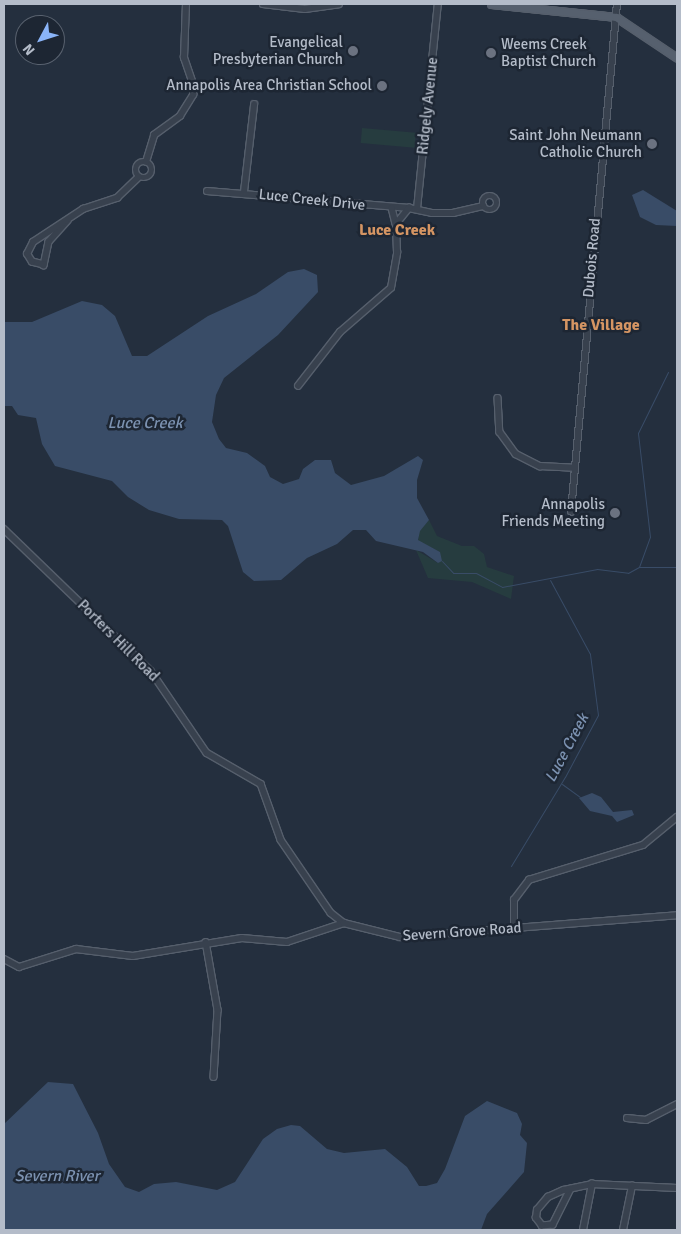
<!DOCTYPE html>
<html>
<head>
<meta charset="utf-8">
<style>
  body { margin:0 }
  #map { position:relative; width:681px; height:1234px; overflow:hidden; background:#242f3e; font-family:Signika,sans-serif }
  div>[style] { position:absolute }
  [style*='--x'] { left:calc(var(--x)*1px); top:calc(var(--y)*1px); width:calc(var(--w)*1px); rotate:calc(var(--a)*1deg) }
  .green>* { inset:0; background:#263c3f; transform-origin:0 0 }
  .water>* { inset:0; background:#394c67 }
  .stream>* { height:1px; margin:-0.5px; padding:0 0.5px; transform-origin:0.5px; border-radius:0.5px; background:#394c67 }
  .roads { filter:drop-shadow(1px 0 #565f6c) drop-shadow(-1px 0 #565f6c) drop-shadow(0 1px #565f6c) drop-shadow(0 -1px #565f6c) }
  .minor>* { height:5.5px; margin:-2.75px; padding:0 2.75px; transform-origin:2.75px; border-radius:2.75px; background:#38414e }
  .minor>.ring { margin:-2.75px; padding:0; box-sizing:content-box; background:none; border:5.5px solid #38414e; border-radius:50% }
  .major>* { height:7px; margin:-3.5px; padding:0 3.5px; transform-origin:3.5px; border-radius:3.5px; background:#56606e }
  .dots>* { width:14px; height:14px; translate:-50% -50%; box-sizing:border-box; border:2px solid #1d2633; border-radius:50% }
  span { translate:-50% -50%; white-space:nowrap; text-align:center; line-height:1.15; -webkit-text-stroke:5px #1d2633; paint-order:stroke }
  .poi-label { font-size:15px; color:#b4bcc9 }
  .right { translate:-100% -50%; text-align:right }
  .left { translate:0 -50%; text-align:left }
  .street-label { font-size:15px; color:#b4bcc9 }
  .neighbourhood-label { font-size:16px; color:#d59563; font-weight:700 }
  .water-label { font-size:16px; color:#7c92b1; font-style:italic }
  .frame { position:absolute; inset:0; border:5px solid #b4bcc9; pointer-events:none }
  .north { position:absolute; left:15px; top:15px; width:50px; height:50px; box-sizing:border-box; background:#1d2633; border:1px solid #59626f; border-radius:50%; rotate:230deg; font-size:14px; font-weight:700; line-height:20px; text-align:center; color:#b4bcc9 }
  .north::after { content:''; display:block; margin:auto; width:18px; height:22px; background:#8ab4f8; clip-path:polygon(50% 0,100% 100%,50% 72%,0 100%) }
</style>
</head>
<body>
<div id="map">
  <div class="green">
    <i style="left:362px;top:128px;width:54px;height:15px;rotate:5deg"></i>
    <i style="clip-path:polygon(429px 520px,437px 536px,462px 546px,474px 546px,484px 554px,487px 567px,514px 576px,511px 599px,472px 582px,428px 578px,416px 550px,438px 563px,440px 552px,418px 541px,419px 531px)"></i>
  </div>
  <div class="water">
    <i style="clip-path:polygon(643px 190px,677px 211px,677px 226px,656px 225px,640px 217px,632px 195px)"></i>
    <i style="clip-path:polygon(304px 269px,317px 275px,318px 292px,278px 335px,224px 378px,216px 395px,212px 422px,219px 439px,226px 448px,247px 453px,265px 466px,270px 477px,283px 484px,299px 479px,303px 469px,315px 460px,331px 460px,335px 473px,351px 485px,384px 476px,418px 456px,423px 460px,417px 480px,417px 498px,429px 520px,420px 531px,418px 540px,440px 552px,442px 561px,438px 563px,423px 552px,376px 541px,366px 530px,353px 530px,337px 544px,307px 558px,281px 580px,254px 581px,243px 572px,228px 526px,222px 520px,179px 519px,149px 510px,128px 497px,112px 481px,55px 466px,42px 444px,36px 418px,18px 415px,12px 406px,4px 406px,4px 322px,32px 322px,82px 301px,102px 305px,115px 316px,132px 356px,147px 356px,208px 316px,256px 294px,288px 272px)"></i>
    <i style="clip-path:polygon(592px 793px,601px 797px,613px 812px,632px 810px,634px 815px,617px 822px,612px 816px,590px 811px,579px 798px)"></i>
    <i style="clip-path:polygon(48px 1082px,73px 1084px,98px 1133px,109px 1164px,125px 1187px,139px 1192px,154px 1184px,176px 1182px,217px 1190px,235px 1182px,263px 1139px,277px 1129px,291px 1125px,300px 1126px,327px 1149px,344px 1153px,385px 1149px,407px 1167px,419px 1186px,426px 1186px,437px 1183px,445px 1169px,465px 1116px,487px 1101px,517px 1113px,522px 1124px,520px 1135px,527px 1143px,524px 1172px,487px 1214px,481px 1230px,4px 1230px,4px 1124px)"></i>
  </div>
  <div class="stream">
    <i style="--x:442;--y:561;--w:16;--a:47"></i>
    <i style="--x:453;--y:573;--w:23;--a:0"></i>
    <i style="--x:476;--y:573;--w:30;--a:28"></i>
    <i style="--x:502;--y:587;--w:97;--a:-10.7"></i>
    <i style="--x:597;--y:569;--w:31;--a:7"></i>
    <i style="--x:628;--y:573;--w:13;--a:-29"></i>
    <i style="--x:639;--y:567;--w:38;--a:0"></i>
    <i style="--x:639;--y:567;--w:32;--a:-70"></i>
    <i style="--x:650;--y:537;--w:105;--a:-96.6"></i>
    <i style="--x:638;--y:433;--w:68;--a:-63.8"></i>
    <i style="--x:562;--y:784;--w:22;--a:36"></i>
    <i style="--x:511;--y:866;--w:104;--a:-58.8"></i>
    <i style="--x:565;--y:777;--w:70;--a:-62"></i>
    <i style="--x:598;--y:715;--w:62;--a:-97.5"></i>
    <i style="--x:590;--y:654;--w:84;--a:-118.4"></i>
  </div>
  <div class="roads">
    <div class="minor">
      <i style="--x:263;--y:4;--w:42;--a:6.8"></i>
      <i style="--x:305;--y:9;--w:34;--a:-8"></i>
      <i class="ring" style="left:136px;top:162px;width:10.5px;height:10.5px"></i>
      <i style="--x:146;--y:162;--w:28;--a:-73"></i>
      <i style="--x:154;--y:135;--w:32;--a:-36"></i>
      <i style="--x:180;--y:116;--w:25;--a:-58"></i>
      <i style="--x:193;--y:95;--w:11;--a:-90"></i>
      <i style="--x:193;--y:84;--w:28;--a:-109"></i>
      <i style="--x:184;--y:58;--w:54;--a:-87.9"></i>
      <i style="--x:207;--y:191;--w:203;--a:4.8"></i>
      <i style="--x:409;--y:208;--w:24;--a:12"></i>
      <i style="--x:432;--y:213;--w:21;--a:0"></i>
      <i style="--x:453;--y:213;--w:31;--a:-13"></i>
      <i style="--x:244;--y:192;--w:88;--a:-83.4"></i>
      <i class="ring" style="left:483px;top:196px;width:8.5px;height:8.5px"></i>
      <i style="--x:392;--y:208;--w:16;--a:76"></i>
      <i style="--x:417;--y:209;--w:206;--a:-84.2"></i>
      <i style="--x:68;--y:221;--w:28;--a:132"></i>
      <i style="--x:49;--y:242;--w:24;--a:102"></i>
      <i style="--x:44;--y:265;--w:12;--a:-166"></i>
      <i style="--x:32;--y:262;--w:9;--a:-122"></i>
      <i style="--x:27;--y:254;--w:13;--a:-63"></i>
      <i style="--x:33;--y:242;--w:60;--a:-33.4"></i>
      <i style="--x:83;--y:209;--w:36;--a:-18"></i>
      <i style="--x:117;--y:198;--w:30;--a:-44"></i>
      <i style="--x:298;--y:386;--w:68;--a:-52.1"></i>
      <i style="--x:340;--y:332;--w:67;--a:-40.8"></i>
      <i style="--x:391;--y:288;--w:36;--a:-80"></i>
      <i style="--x:397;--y:253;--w:29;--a:-92"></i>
      <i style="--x:396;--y:224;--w:21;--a:-51"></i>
      <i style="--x:498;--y:398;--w:34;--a:87"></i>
      <i style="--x:500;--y:432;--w:27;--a:54"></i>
      <i style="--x:516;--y:454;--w:27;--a:27"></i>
      <i style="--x:540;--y:466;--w:34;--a:3"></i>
      <i style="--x:571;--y:512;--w:510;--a:-84.83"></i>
      <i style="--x:4;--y:529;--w:204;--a:44"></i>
      <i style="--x:151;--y:671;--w:99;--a:55.7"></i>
      <i style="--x:207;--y:753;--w:62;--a:29.9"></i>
      <i style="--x:261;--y:784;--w:59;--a:70.3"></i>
      <i style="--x:281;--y:840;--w:88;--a:55.6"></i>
      <i style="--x:331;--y:913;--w:16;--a:38"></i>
      <i style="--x:514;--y:927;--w:27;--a:-90"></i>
      <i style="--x:514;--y:900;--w:25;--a:-53"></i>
      <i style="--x:529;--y:880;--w:119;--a:-17.1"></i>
      <i style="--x:643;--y:845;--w:44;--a:-39.5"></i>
      <i style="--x:206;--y:942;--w:69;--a:80"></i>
      <i style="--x:218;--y:1010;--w:67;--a:93.4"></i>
      <i style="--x:4;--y:959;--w:17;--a:28"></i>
      <i style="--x:19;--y:967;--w:60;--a:-17.5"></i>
      <i style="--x:76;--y:949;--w:57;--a:7"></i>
      <i style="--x:133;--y:956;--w:110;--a:-9.4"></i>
      <i style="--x:242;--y:938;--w:45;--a:5.1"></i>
      <i style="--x:287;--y:942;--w:60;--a:-18.4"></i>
      <i style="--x:344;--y:923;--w:58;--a:14"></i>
      <i style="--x:400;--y:937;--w:278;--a:-4.5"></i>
      <i style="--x:627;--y:1118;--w:19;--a:6"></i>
      <i style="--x:646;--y:1120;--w:35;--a:-27"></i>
      <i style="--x:571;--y:1189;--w:40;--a:116.6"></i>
      <i style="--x:553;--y:1225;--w:11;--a:175"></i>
      <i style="--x:542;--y:1226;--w:10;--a:-127"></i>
      <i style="--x:536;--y:1218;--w:8;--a:-83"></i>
      <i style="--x:537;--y:1210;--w:17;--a:-50"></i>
      <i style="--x:548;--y:1197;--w:17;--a:-24"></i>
      <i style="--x:564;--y:1190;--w:29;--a:-12"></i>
      <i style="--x:592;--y:1184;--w:85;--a:2.7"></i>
      <i style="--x:583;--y:1230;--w:47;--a:-78.9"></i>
      <i style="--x:623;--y:1230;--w:45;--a:-78.4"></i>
    </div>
    <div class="major">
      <i style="--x:491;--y:4;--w:126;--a:5.9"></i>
      <i style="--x:616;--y:17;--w:73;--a:33.9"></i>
    </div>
  </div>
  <div class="dots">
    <i style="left:353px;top:51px;background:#6b7280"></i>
    <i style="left:491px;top:53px;background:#6b7280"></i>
    <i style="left:382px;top:86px;background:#6b7280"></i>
    <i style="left:652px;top:144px;background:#6b7280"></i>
    <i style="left:615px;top:513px;background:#6b7280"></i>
  </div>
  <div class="poi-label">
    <span class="right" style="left:343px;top:51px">Evangelical<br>Presbyterian Church</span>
    <span class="left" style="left:501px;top:53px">Weems Creek<br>Baptist Church</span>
    <span class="right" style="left:372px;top:86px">Annapolis Area Christian School</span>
    <span class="right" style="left:642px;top:144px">Saint John Neumann<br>Catholic Church</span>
    <span class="right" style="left:605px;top:513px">Annapolis<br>Friends Meeting</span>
  </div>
  <div class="street-label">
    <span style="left:428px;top:106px;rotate:-84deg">Ridgely Avenue</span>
    <span style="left:312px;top:200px;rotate:6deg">Luce Creek Drive</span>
    <span style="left:592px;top:258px;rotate:-85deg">Dubois Road</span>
    <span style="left:118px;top:641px;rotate:45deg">Porters Hill Road</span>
    <span style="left:462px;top:932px;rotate:-4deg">Severn Grove Road</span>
  </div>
  <div class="neighbourhood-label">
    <span style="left:397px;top:230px">Luce Creek</span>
    <span style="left:601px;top:325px">The Village</span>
  </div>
  <div class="water-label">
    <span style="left:145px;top:423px">Luce Creek</span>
    <span style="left:567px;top:748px;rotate:-62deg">Luce Creek</span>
    <span style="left:57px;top:1176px">Severn River</span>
  </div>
  <div class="frame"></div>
  <div class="north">N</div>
</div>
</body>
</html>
